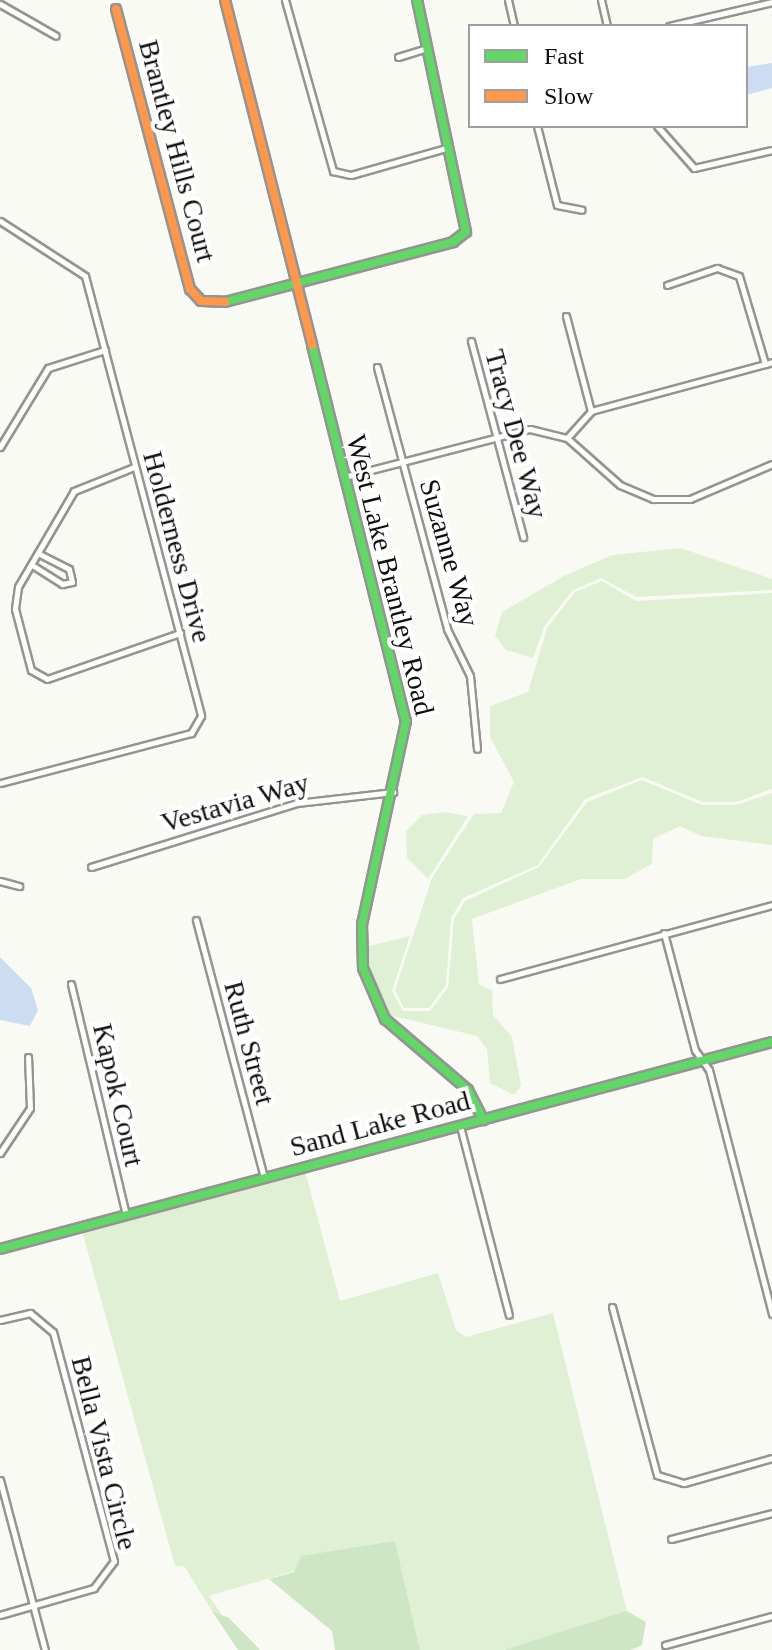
<!DOCTYPE html>
<html>
<head>
<meta charset="utf-8">
<style>
  body { margin:0 }
  #map { position:relative; width:772px; height:1650px; overflow:hidden; background:#fafaf4; font-family:Georgia,serif }
  div>[style] { position:absolute }
  [style*='--x'] { left:calc(var(--x)*1px); top:calc(var(--y)*1px); width:calc(var(--w)*1px); rotate:calc(var(--a)*1deg) }
  .green>* { inset:0; background:#e0f0d5 }
  .forest>* { inset:0; background:#cfe6c4 }
  .water>* { inset:0; background:#ccddf3 }
  .roads { filter:drop-shadow(2px 0 #949492) drop-shadow(-2px 0 #949492) drop-shadow(0 2px #949492) drop-shadow(0 -2px #949492) }
  .street>* { height:5px; margin:-2.5px; padding:0 2.5px; transform-origin:2.5px; border-radius:2.5px; background:#fefefd }
  .fast>* { height:8px; margin:-4px; padding:0 4px; transform-origin:4px; border-radius:4px; background:#63d668 }
  .slow>* { height:8px; margin:-4px; padding:0 4px; transform-origin:4px; border-radius:4px; background:#ff974d }
  span { translate:-50% -50%; white-space:nowrap; text-align:center; line-height:1.15; -webkit-text-stroke:8px #fff; paint-order:stroke }
  .street-label { font-size:28px; color:#0e0e0e }
  .legend { position:absolute; left:468px; top:24px; width:280px; height:104px; box-sizing:border-box; background:#fff; border:2px solid #9f9f9f; margin:0; padding:10px 14px; list-style:none; font-size:24px; color:#0e0e0e }
  .legend li { display:flex; align-items:center; gap:16px; height:40px }
  .legend b { width:40px; border:2px solid #9f9f9f }
</style>
</head>
<body>
<div id="map">
  <div class="green">
    <i style="clip-path:polygon(681px 548px,772px 579px,772px 590px,636px 597px,601px 578px,573px 590px,545px 625px,533px 658px,506px 650px,495px 636px,502px 612px,564px 576px,612px 555px)"></i>
    <i style="clip-path:polygon(602px 581px,636px 601px,772px 593px,772px 789px,736px 802px,703px 802px,642px 777px,585px 799px,538px 865px,463px 898px,451px 918px,446px 985px,429px 1008px,404px 1008px,395px 990px,432px 878px,474px 814px,501px 813px,514px 782px,490px 737px,490px 706px,528px 692px,547px 628px,575px 592px)"></i>
    <i style="clip-path:polygon(642px 780px,702px 805px,736px 805px,772px 793px,772px 845px,701px 836px,680px 826px,653px 839px,652px 864px,625px 879px,581px 879px,472px 919px,479px 985px,492px 990px,493px 1015px,512px 1037px,521px 1086px,514px 1095px,490px 1083px,487px 1049px,477px 1036px,389px 1015px,377px 998px,365px 947px,410px 936px,392px 991px,403px 1011px,430px 1011px,448px 987px,454px 919px,465px 901px,539px 867px,587px 802px)"></i>
    <i style="clip-path:polygon(445px 812px,468px 816px,428px 879px,407px 858px,406px 831px,422px 815px)"></i>
    <i style="clip-path:polygon(305px 1171px,340px 1301px,438px 1273px,456px 1330px,466px 1337px,553px 1313px,627px 1612px,503px 1650px,420px 1650px,395px 1541px,209px 1596px,223px 1616px,212px 1611px,184px 1566px,175px 1566px,82px 1231px)"></i>
  </div>
  <div class="forest">
    <i style="clip-path:polygon(395px 1541px,420px 1650px,335px 1650px,332px 1631px,269px 1579px,294px 1572px,301px 1556px)"></i>
    <i style="clip-path:polygon(212px 1611px,229px 1618px,260px 1650px,238px 1650px)"></i>
    <i style="clip-path:polygon(627px 1611px,646px 1622px,642px 1645px,631px 1650px,503px 1650px)"></i>
  </div>
  <div class="water">
    <i style="clip-path:polygon(772px 63px,772px 88px,746px 95px,746px 67px)"></i>
    <i style="clip-path:polygon(0 957px,31px 988px,38px 1010px,30px 1026px,0 1020px)"></i>
  </div>
  <div class="roads">
    <div class="street">
      <i style="--x:285;--y:0;--w:178;--a:74.3"></i>
      <i style="--x:333;--y:171;--w:18;--a:13"></i>
      <i style="--x:351;--y:175;--w:102;--a:-15.9"></i>
      <i style="--x:508;--y:0;--w:27;--a:77"></i>
      <i style="--x:601;--y:0;--w:27;--a:77"></i>
      <i style="--x:0;--y:4;--w:64;--a:29.7"></i>
      <i style="--x:669;--y:26;--w:106;--a:-13.1"></i>
      <i style="--x:398;--y:57;--w:31;--a:-17"></i>
      <i style="--x:537;--y:126;--w:81;--a:75.8"></i>
      <i style="--x:557;--y:205;--w:25;--a:11"></i>
      <i style="--x:657;--y:126;--w:56;--a:48.6"></i>
      <i style="--x:694;--y:168;--w:80;--a:-13"></i>
      <i style="--x:0;--y:221;--w:101;--a:32.9"></i>
      <i style="--x:85;--y:276;--w:455;--a:75.2"></i>
      <i style="--x:201;--y:716;--w:20;--a:120"></i>
      <i style="--x:191;--y:733;--w:197;--a:165.3"></i>
      <i style="--x:667;--y:285;--w:53;--a:-18.8"></i>
      <i style="--x:717;--y:268;--w:23;--a:20"></i>
      <i style="--x:739;--y:276;--w:92;--a:73.5"></i>
      <i style="--x:566;--y:316;--w:98;--a:75.3"></i>
      <i style="--x:471;--y:341;--w:203;--a:75.1"></i>
      <i style="--x:377;--y:367;--w:271;--a:75"></i>
      <i style="--x:447;--y:629;--w:52;--a:63.9"></i>
      <i style="--x:470;--y:676;--w:73;--a:84.5"></i>
      <i style="--x:567;--y:438;--w:36;--a:-48"></i>
      <i style="--x:591;--y:411;--w:188;--a:-15.1"></i>
      <i style="--x:0;--y:447;--w:92;--a:-58.7"></i>
      <i style="--x:48;--y:368;--w:60;--a:-17.5"></i>
      <i style="--x:134;--y:467;--w:65;--a:158.2"></i>
      <i style="--x:74;--y:491;--w:111;--a:120.3"></i>
      <i style="--x:18;--y:587;--w:22;--a:98"></i>
      <i style="--x:15;--y:609;--w:63;--a:75.3"></i>
      <i style="--x:31;--y:670;--w:18;--a:29"></i>
      <i style="--x:47;--y:679;--w:141;--a:-19.1"></i>
      <i style="--x:344;--y:477;--w:192;--a:-14.5"></i>
      <i style="--x:530;--y:429;--w:38;--a:14"></i>
      <i style="--x:567;--y:438;--w:71;--a:41.6"></i>
      <i style="--x:620;--y:485;--w:36;--a:23"></i>
      <i style="--x:653;--y:499;--w:37;--a:0"></i>
      <i style="--x:690;--y:499;--w:89;--a:-23.1"></i>
      <i style="--x:32;--y:565;--w:36;--a:32"></i>
      <i style="--x:62;--y:584;--w:10;--a:-11"></i>
      <i style="--x:72;--y:582;--w:13;--a:-103"></i>
      <i style="--x:69;--y:569;--w:35;--a:-153"></i>
      <i style="--x:91;--y:867;--w:216;--a:-17.3"></i>
      <i style="--x:297;--y:803;--w:97;--a:-6.5"></i>
      <i style="--x:0;--y:881;--w:20;--a:15"></i>
      <i style="--x:196;--y:920;--w:266;--a:75.2"></i>
      <i style="--x:664;--y:933;--w:121;--a:75.2"></i>
      <i style="--x:695;--y:1050;--w:24;--a:55"></i>
      <i style="--x:709;--y:1070;--w:252;--a:75.5"></i>
      <i style="--x:500;--y:979;--w:282;--a:-15.2"></i>
      <i style="--x:71;--y:984;--w:237;--a:76.6"></i>
      <i style="--x:460;--y:1126;--w:195;--a:75.5"></i>
      <i style="--x:0;--y:1153;--w:54;--a:-56.3"></i>
      <i style="--x:30;--y:1108;--w:51;--a:-92.2"></i>
      <i style="--x:612;--y:1307;--w:174;--a:75"></i>
      <i style="--x:657;--y:1475;--w:28;--a:17"></i>
      <i style="--x:684;--y:1483;--w:91;--a:-15.9"></i>
      <i style="--x:0;--y:1320;--w:31;--a:-13"></i>
      <i style="--x:30;--y:1313;--w:30;--a:40"></i>
      <i style="--x:53;--y:1332;--w:237;--a:75.1"></i>
      <i style="--x:114;--y:1561;--w:34;--a:127"></i>
      <i style="--x:94;--y:1588;--w:98;--a:164"></i>
      <i style="--x:0;--y:1480;--w:176;--a:75.2"></i>
      <i style="--x:671;--y:1539;--w:104;--a:-14.4"></i>
      <i style="--x:665;--y:1645;--w:111;--a:-15.2"></i>
    </div>
    <div class="fast">
      <i style="--x:225;--y:302;--w:236;--a:-14.7"></i>
      <i style="--x:453;--y:242;--w:16;--a:-38"></i>
      <i style="--x:466;--y:232;--w:237;--a:-101.9"></i>
      <i style="--x:312;--y:345;--w:388;--a:76"></i>
      <i style="--x:406;--y:721;--w:208;--a:102.2"></i>
      <i style="--x:362;--y:924;--w:44;--a:88.7"></i>
      <i style="--x:363;--y:968;--w:56;--a:66.7"></i>
      <i style="--x:385;--y:1019;--w:109;--a:40.5"></i>
      <i style="--x:468;--y:1090;--w:34;--a:63"></i>
      <i style="--x:0;--y:1249;--w:799;--a:-15.01"></i>
    </div>
    <div class="slow">
      <i style="--x:225;--y:0;--w:356;--a:75.8"></i>
      <i style="--x:116;--y:9;--w:290;--a:75.2"></i>
      <i style="--x:190;--y:289;--w:16;--a:47"></i>
      <i style="--x:201;--y:301;--w:24;--a:2"></i>
    </div>
  </div>
  <div class="street-label">
    <span style="left:177px;top:151px;rotate:75deg">Brantley Hills Court</span>
    <span style="left:516px;top:434px;rotate:75deg">Tracy Dee Way</span>
    <span style="left:177px;top:547px;rotate:75deg">Holderness Drive</span>
    <span style="left:449px;top:553px;rotate:74deg">Suzanne Way</span>
    <span style="left:390px;top:575px;rotate:76deg">West Lake Brantley Road</span>
    <span style="left:235px;top:803px;rotate:-16deg">Vestavia Way</span>
    <span style="left:249px;top:1043px;rotate:75deg">Ruth Street</span>
    <span style="left:118px;top:1095px;rotate:77deg">Kapok Court</span>
    <span style="left:380px;top:1124px;rotate:-15deg">Sand Lake Road</span>
    <span style="left:104px;top:1453px;rotate:76deg">Bella Vista Circle</span>
  </div>
  <ul class="legend">
  <li><b style="height:10px;background:#63d668"></b>Fast</li>
  <li><b style="height:10px;background:#ff974d"></b>Slow</li>
  </ul>
</div>
</body>
</html>
